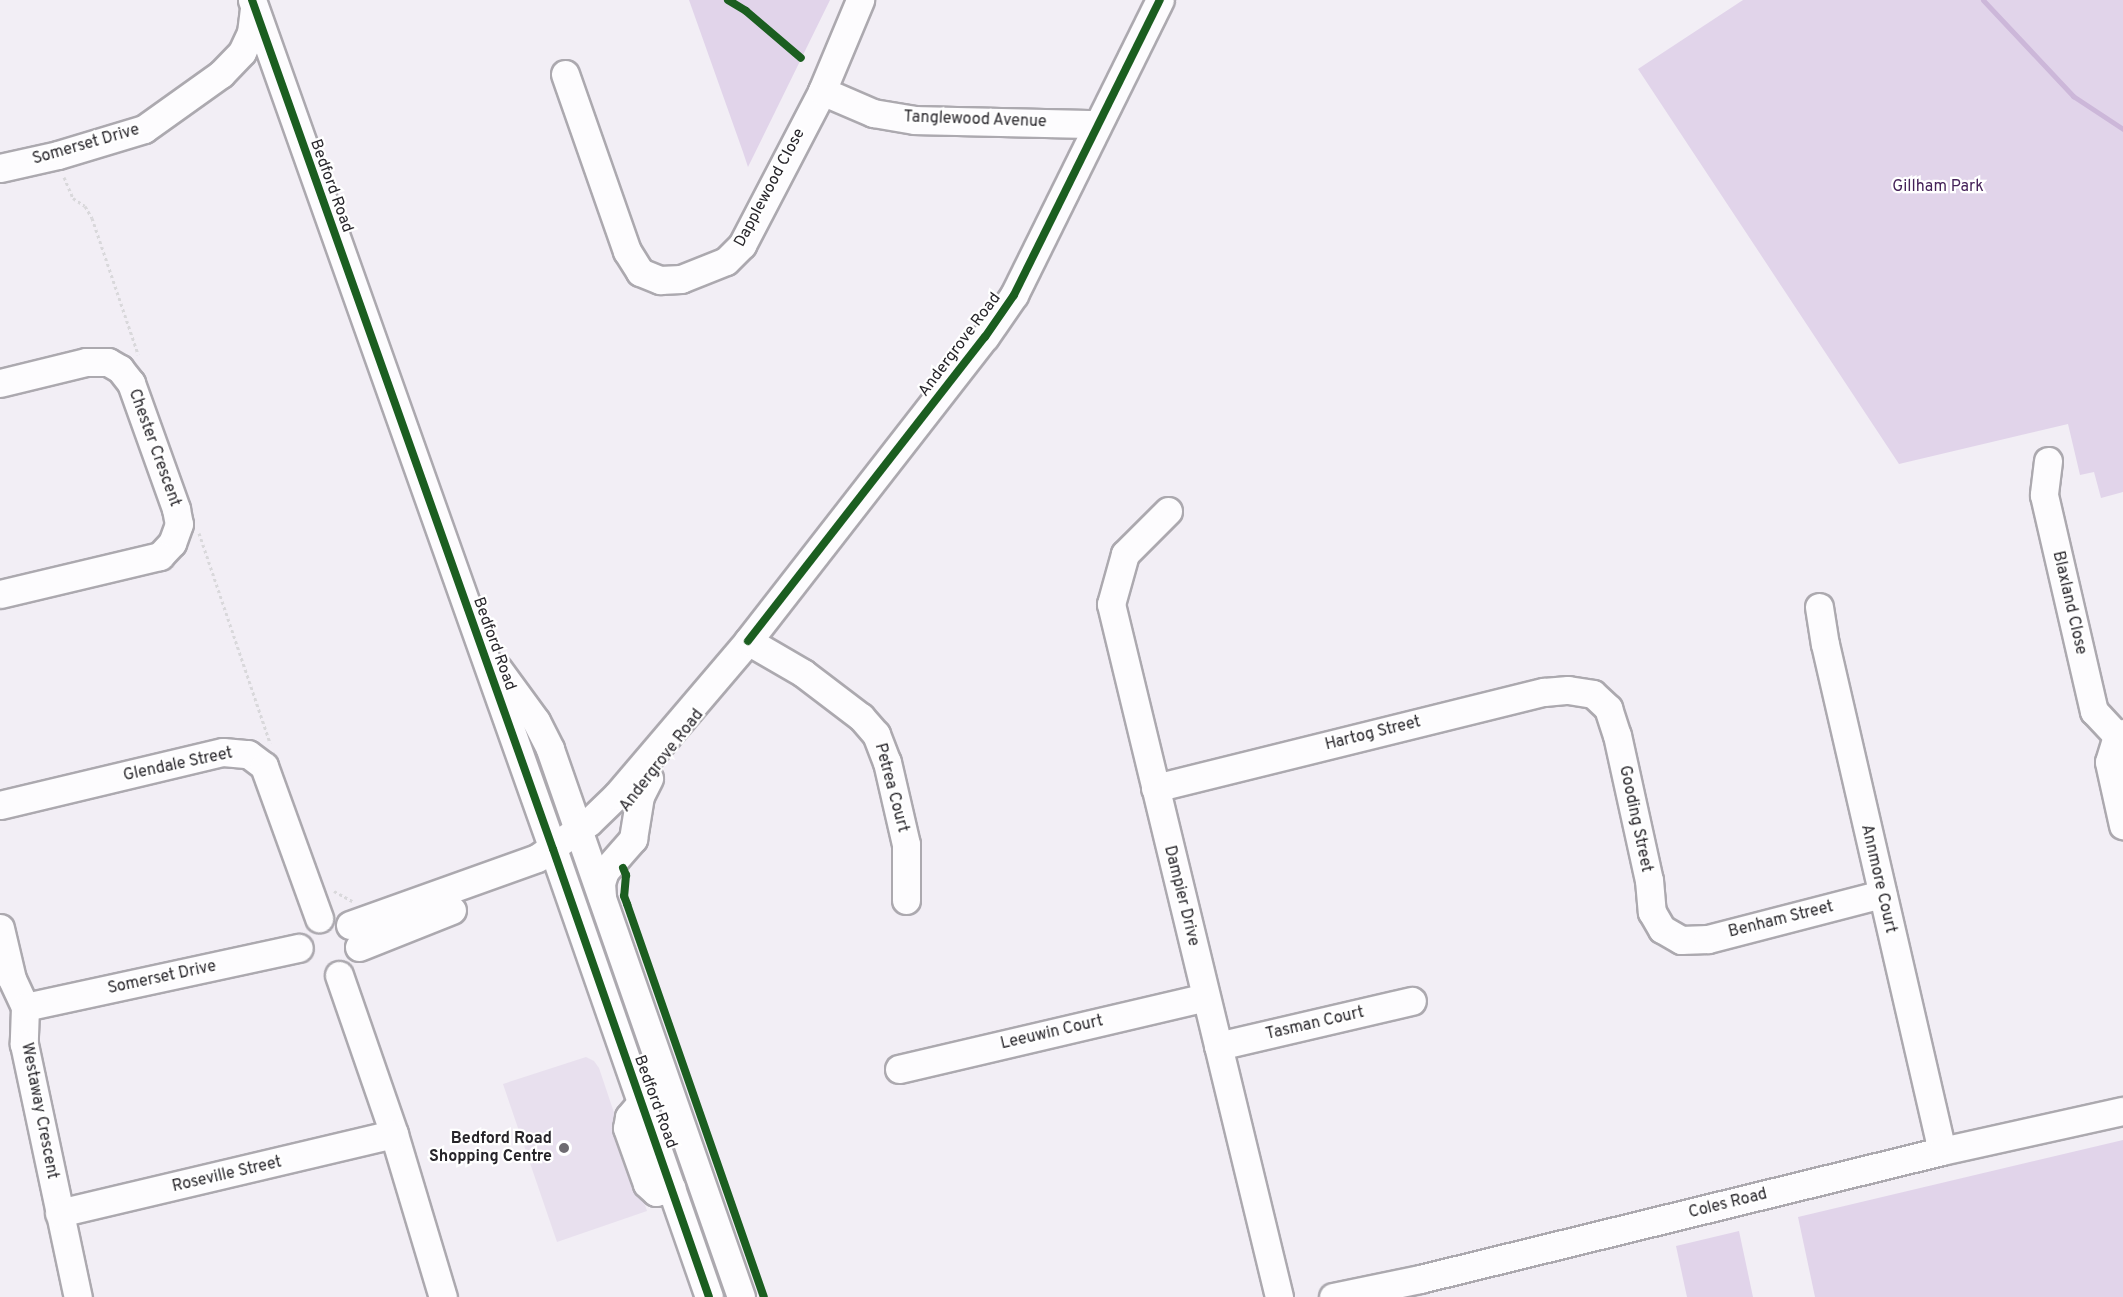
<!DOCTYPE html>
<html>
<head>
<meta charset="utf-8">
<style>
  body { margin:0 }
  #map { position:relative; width:2123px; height:1297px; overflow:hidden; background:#f2eef5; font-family:Overpass,sans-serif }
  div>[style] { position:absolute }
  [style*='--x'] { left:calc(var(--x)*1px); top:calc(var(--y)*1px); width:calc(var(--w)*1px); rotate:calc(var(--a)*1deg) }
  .built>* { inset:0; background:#e8e0ee }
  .green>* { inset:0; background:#e1d4ea }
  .stream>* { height:5px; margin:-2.5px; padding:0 2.5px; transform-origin:2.5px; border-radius:2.5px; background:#ccb7d9 }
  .path>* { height:3px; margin-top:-1.5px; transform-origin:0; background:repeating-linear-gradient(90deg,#d9d8db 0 3px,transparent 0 6px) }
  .roads { filter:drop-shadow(2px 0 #aca9af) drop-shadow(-2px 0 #aca9af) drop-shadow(0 2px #aca9af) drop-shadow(0 -2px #aca9af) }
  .minor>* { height:27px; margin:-13.5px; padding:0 13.5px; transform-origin:13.5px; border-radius:13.5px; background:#fdfcfe }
  .cycleway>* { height:8px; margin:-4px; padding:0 4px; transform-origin:4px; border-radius:4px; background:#1b5e20 }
  .dots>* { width:16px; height:16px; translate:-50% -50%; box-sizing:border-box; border:3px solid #fff; border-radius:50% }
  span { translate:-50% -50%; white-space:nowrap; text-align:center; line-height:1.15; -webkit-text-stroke:4.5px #fff; paint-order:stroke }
  .street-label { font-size:16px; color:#27252a }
  .park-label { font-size:16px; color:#452259 }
  .poi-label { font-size:16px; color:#27252a; font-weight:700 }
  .right { translate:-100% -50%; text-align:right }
</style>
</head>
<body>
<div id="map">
  <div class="built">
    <i style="clip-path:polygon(586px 1057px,594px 1061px,599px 1068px,647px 1211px,557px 1242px,503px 1084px)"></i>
  </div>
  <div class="green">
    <i style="clip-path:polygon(689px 0,830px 0,748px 167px,743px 152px)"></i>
    <i style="clip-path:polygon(1743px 0,2123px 0,2123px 492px,2101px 498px,2094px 472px,2080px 475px,2068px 424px,1899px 464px,1638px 69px)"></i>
    <i style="clip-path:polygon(2123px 1140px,2123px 1297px,1815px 1297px,1798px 1217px)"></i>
    <i style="clip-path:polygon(1739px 1231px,1753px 1297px,1687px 1297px,1676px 1246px)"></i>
  </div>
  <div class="stream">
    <i style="--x:1983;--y:0;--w:132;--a:46.8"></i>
    <i style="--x:2073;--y:96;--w:60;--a:33.4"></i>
  </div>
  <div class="path">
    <i style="--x:64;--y:177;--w:23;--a:67"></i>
    <i style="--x:73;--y:198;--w:14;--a:34"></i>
    <i style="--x:85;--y:206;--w:14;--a:60"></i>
    <i style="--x:92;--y:218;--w:144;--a:71.3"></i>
    <i style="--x:199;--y:533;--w:222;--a:71.3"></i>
    <i style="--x:334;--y:891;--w:21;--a:29"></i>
  </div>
  <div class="roads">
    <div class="minor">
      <i style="--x:252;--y:0;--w:901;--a:70.48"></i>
      <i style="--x:553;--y:849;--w:474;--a:70.8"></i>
      <i style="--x:565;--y:74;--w:188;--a:70.7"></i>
      <i style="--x:627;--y:251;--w:25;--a:58"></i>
      <i style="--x:640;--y:272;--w:22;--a:22"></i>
      <i style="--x:660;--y:280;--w:21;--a:-3"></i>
      <i style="--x:681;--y:279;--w:48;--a:-21.8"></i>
      <i style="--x:726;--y:261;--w:23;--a:-45"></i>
      <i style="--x:742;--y:245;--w:174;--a:-62.5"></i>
      <i style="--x:822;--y:91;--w:99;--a:-67.3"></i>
      <i style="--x:822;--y:91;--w:56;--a:23.3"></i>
      <i style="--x:873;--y:113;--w:43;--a:9.5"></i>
      <i style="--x:915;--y:120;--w:182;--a:1.3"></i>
      <i style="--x:0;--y:168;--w:59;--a:-12.6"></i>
      <i style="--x:58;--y:155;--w:90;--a:-16.8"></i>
      <i style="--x:144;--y:129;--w:95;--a:-35.5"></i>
      <i style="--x:221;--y:74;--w:30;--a:-46"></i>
      <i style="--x:242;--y:52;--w:21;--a:-65"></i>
      <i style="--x:251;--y:33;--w:24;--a:-83"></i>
      <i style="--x:0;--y:383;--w:89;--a:-13.7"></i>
      <i style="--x:86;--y:362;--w:22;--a:0"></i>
      <i style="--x:108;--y:362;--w:14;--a:30"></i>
      <i style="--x:120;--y:369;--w:18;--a:52"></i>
      <i style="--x:131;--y:383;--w:134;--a:70.3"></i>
      <i style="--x:176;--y:509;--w:15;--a:79"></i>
      <i style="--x:179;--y:524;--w:20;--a:110"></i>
      <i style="--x:172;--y:543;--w:18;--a:133"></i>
      <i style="--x:160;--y:556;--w:164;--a:166.6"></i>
      <i style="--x:2048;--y:461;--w:34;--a:97"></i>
      <i style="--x:2044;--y:495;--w:222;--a:77"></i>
      <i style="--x:2094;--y:711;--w:34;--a:47"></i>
      <i style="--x:1168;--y:511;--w:61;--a:135"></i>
      <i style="--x:1125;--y:554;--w:52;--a:105.6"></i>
      <i style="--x:1111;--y:604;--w:713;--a:76.37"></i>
      <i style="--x:1819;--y:607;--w:37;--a:81"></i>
      <i style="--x:1825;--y:644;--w:520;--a:77.01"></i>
      <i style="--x:748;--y:641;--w:64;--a:30.2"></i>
      <i style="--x:803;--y:673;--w:73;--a:37.2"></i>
      <i style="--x:861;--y:717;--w:23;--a:49"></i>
      <i style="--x:876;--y:734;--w:30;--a:69"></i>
      <i style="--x:887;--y:762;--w:84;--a:77"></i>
      <i style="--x:906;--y:844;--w:56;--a:90"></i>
      <i style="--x:498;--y:669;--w:64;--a:53.8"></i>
      <i style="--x:536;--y:721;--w:31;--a:63"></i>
      <i style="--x:550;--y:749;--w:580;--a:70.78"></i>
      <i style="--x:2123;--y:733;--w:7;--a:153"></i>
      <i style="--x:2117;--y:736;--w:27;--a:107"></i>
      <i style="--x:2109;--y:762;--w:65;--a:77.5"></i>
      <i style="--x:1155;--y:788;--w:401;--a:-13.9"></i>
      <i style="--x:1544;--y:692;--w:24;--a:-5"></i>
      <i style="--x:1568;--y:690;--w:25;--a:9"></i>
      <i style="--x:1593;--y:694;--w:21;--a:43"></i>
      <i style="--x:1608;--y:708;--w:28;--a:72"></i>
      <i style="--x:1617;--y:735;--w:148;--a:77.6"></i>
      <i style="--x:1649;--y:880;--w:32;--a:85"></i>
      <i style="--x:1652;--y:912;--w:20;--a:60"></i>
      <i style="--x:1662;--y:929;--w:22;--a:30"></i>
      <i style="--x:1681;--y:940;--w:27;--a:-2"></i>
      <i style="--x:1708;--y:939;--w:180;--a:-14.5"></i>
      <i style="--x:0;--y:805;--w:229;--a:-13.4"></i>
      <i style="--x:223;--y:752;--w:25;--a:5"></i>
      <i style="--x:248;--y:754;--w:20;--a:37"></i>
      <i style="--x:264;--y:766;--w:162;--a:70.1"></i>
      <i style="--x:602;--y:897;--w:14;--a:-94"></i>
      <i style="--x:601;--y:883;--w:13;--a:-72"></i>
      <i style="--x:605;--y:871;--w:43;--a:-48.8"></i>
      <i style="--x:633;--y:839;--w:44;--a:-80.8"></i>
      <i style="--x:640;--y:796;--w:20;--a:-63"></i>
      <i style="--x:350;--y:925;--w:199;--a:-19.7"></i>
      <i style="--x:537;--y:858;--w:63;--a:-34.7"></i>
      <i style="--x:589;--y:822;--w:39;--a:-44"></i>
      <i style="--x:617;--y:795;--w:202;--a:-49.6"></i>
      <i style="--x:748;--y:641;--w:385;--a:-52.1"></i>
      <i style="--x:985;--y:337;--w:51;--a:-55.4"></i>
      <i style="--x:1014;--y:295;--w:329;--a:-63.7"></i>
      <i style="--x:0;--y:928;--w:52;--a:76.8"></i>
      <i style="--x:12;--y:979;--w:31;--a:65"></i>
      <i style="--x:25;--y:1007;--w:37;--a:92"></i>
      <i style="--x:24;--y:1044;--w:259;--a:78"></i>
      <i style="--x:359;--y:947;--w:100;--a:-21.7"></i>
      <i style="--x:339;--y:975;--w:168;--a:70.9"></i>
      <i style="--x:394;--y:1134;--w:170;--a:73.3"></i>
      <i style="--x:25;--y:1007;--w:280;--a:-12.2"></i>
      <i style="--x:1218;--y:1046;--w:199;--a:-13.1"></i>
      <i style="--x:899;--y:1069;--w:314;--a:-13.2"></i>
      <i style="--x:640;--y:1104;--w:17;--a:130"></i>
      <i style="--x:629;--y:1117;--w:11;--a:100"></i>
      <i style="--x:627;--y:1128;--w:59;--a:70.3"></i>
      <i style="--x:647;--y:1184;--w:12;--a:42"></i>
      <i style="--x:656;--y:1192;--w:16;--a:-14"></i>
      <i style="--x:59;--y:1213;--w:344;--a:-13.3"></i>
      <i style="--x:1333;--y:1297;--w:89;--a:-11.7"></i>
      <i style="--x:1420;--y:1279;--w:537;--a:-13.78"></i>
      <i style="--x:1942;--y:1151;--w:185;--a:-12.5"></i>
    </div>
  </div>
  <div class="cycleway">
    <i style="--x:252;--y:0;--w:901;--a:70.48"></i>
    <i style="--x:553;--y:849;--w:474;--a:70.8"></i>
    <i style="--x:728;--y:0;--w:21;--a:31"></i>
    <i style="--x:746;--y:11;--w:72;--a:40.5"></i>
    <i style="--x:748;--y:641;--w:385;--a:-52.1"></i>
    <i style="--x:985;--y:337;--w:51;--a:-55.4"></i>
    <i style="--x:1014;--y:295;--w:329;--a:-63.7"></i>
    <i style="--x:623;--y:868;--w:8;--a:67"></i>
    <i style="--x:626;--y:875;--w:21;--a:95"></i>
    <i style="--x:624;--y:896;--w:9;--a:69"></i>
    <i style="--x:627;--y:904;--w:416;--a:70.8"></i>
  </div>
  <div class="dots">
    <i style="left:564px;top:1148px;background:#6e6b71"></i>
  </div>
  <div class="street-label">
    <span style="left:975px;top:120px;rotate:2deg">Tanglewood Avenue</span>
    <span style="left:86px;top:145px;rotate:-16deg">Somerset Drive</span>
    <span style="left:331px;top:186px;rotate:70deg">Bedford Road</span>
    <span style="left:770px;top:188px;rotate:-62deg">Dapplewood Close</span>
    <span style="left:960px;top:345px;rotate:-53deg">Andergrove Road</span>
    <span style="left:154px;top:448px;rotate:70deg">Chester Crescent</span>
    <span style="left:2069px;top:603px;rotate:77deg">Blaxland Close</span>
    <span style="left:494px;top:644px;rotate:70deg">Bedford Road</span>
    <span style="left:1373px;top:734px;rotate:-14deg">Hartog Street</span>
    <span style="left:662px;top:761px;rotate:-52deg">Andergrove Road</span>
    <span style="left:178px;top:765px;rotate:-12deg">Glendale Street</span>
    <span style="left:891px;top:788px;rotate:75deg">Petrea Court</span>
    <span style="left:1635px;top:819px;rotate:78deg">Gooding Street</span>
    <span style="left:1878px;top:879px;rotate:77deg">Annmore Court</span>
    <span style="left:1181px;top:896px;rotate:76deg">Dampier Drive</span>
    <span style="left:1781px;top:920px;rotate:-14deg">Benham Street</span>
    <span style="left:162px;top:978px;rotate:-12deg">Somerset Drive</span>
    <span style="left:1315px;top:1024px;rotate:-13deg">Tasman Court</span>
    <span style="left:1052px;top:1033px;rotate:-13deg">Leeuwin Court</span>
    <span style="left:655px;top:1102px;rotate:70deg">Bedford Road</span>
    <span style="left:39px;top:1111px;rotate:79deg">Westaway Crescent</span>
    <span style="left:227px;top:1175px;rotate:-13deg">Roseville Street</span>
    <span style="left:1728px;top:1204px;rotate:-14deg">Coles Road</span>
  </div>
  <div class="park-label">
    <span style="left:1938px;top:187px">Gillham Park</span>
  </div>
  <div class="poi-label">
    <span class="right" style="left:552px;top:1148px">Bedford Road<br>Shopping Centre</span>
  </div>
</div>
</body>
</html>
